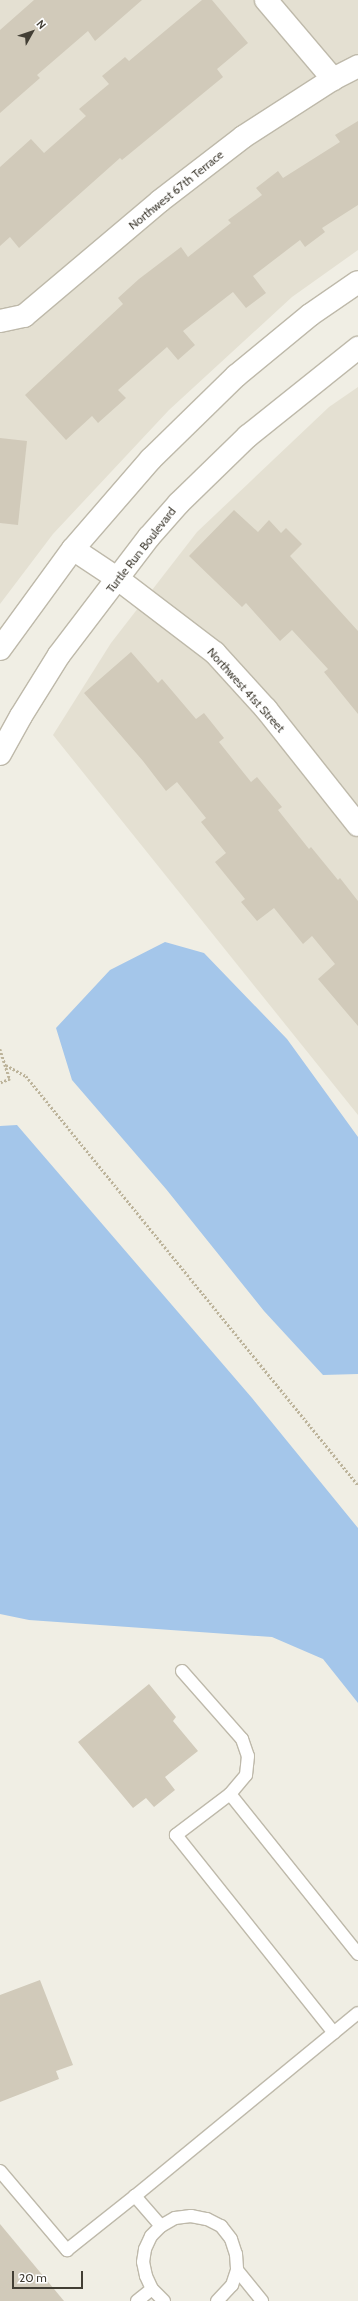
<!DOCTYPE html>
<html>
<head>
<meta charset="utf-8">
<style>
  body { margin:0 }
  #map { position:relative; width:358px; height:2301px; overflow:hidden; background:#f0eee4; font-family:Cabin,sans-serif }
  div>[style] { position:absolute }
  [style*='--x'] { left:calc(var(--x)*1px); top:calc(var(--y)*1px); width:calc(var(--w)*1px); rotate:calc(var(--a)*1deg) }
  .residential>* { inset:0; background:#e4e0d2 }
  .water>* { inset:0; background:#a4c6ea }
  .building>* { inset:0; background:#d1caba }
  .path>* { height:2.5px; margin-top:-1.25px; transform-origin:0; background:repeating-linear-gradient(90deg,#bcb39a 0 2px,transparent 0 4px) }
  .roads { filter:drop-shadow(1px 0 #beb9aa) drop-shadow(-1px 0 #beb9aa) drop-shadow(0 1px #beb9aa) drop-shadow(0 -1px #beb9aa) }
  .service>* { height:12px; margin:-6px; padding:0 6px; transform-origin:6px; border-radius:6px; background:#fff }
  .minor>* { height:22px; margin:-11px; padding:0 11px; transform-origin:11px; border-radius:11px; background:#fff }
  .tertiary>* { height:22px; margin:-11px; padding:0 11px; transform-origin:11px; border-radius:11px; background:#fff }
  span { translate:-50% -50%; white-space:nowrap; text-align:center; line-height:1.15; -webkit-text-stroke:3px #fff; paint-order:stroke }
  .street-label { font-size:12px; color:#423e34 }
  .north { position:absolute; left:12px; top:12px; width:40px; height:40px; -webkit-text-stroke:3px #fff; paint-order:stroke; rotate:50deg; font-size:11px; font-weight:700; line-height:16px; text-align:center; color:#423e34 }
  .north::after { content:''; display:block; margin:auto; width:14px; height:18px; background:#423e34; clip-path:polygon(50% 0,100% 100%,50% 72%,0 100%) }
  .scale { position:absolute; left:12px; top:2271px; width:71px; height:18px; box-sizing:border-box; border:2px solid #423e34; border-top:0; padding-left:5px; font-size:12px; line-height:14px; white-space:nowrap; color:#423e34; -webkit-text-stroke:3px #fff; paint-order:stroke }
</style>
</head>
<body>
<div id="map">
  <div class="residential">
    <i style="clip-path:polygon(0 0,358px 0,358px 250px,292px 297px,169px 410px,53px 534px,0 604px)"></i>
    <i style="clip-path:polygon(358px 387px,358px 1115px,53px 735px,111px 643px,197px 532px,329px 407px)"></i>
  </div>
  <div class="water">
    <i style="clip-path:polygon(165px 942px,204px 953px,287px 1039px,358px 1137px,358px 1374px,323px 1375px,264px 1311px,166px 1189px,72px 1080px,56px 1028px,110px 970px)"></i>
    <i style="clip-path:polygon(17px 1125px,252px 1398px,358px 1528px,358px 1703px,323px 1659px,272px 1637px,29px 1620px,0 1614px,0 1126px)"></i>
  </div>
  <div class="building">
    <i style="clip-path:polygon(34px 0,142px 0,95px 41px,88px 31px,37px 75px,40px 78px,0 113px,0 30px)"></i>
    <i style="clip-path:polygon(202px 0,212px 0,248px 43px,217px 69px,223px 77px,122px 160px,120px 158px,19px 248px,10px 237px,0 246px,0 167px,31px 139px,44px 153px,86px 116px,79px 109px,109px 84px,102px 76px,125px 57px,129px 61px)"></i>
    <i style="clip-path:polygon(358px 121px,358px 205px,322px 228px,325px 232px,305px 247px,300px 240px,253px 276px,266px 293px,246px 308px,233px 292px,183px 331px,195px 345px,178px 360px,167px 347px,118px 390px,126px 398px,98px 423px,92px 416px,66px 440px,25px 395px,123px 304px,118px 298px,139px 279px,181px 247px,188px 257px,231px 223px,228px 220px,262px 195px,256px 188px,278px 171px,283px 178px,340px 142px,335px 135px)"></i>
    <i style="clip-path:polygon(0 438px,27px 441px,18px 525px,0 523px)"></i>
    <i style="clip-path:polygon(234px 510px,258px 532px,269px 520px,281px 533px,286px 528px,302px 544px,290px 556px,358px 631px,358px 714px,324px 672px,328px 669px,292px 630px,280px 641px,246px 603px,242px 607px,189px 556px)"></i>
    <i style="clip-path:polygon(131px 652px,158px 683px,162px 679px,196px 719px,204px 713px,224px 738px,219px 742px,251px 782px,257px 777px,282px 807px,278px 810px,309px 849px,311px 847px,338px 880px,340px 878px,358px 901px,358px 1026px,318px 979px,335px 964px,312px 936px,303px 944px,274px 908px,257px 921px,241px 902px,245px 899px,215px 862px,226px 853px,201px 822px,206px 818px,177px 782px,166px 791px,143px 761px,84px 693px)"></i>
    <i style="clip-path:polygon(149px 1684px,176px 1717px,173px 1721px,198px 1751px,165px 1777px,175px 1790px,154px 1807px,146px 1798px,133px 1808px,78px 1742px)"></i>
    <i style="clip-path:polygon(40px 1980px,73px 2065px,56px 2071px,59px 2079px,0 2102px,0 1995px)"></i>
    <i style="clip-path:polygon(0 2224px,64px 2301px,0 2301px)"></i>
  </div>
  <div class="path">
    <i style="--x:0;--y:1049;--w:32;--a:72"></i>
    <i style="--x:10;--y:1079;--w:11;--a:158"></i>
    <i style="--x:6;--y:1065;--w:23;--a:29"></i>
    <i style="--x:26;--y:1076;--w:527;--a:50.93"></i>
  </div>
  <div class="roads">
    <div class="service">
      <i style="--x:182;--y:1671;--w:91;--a:48.6"></i>
      <i style="--x:242;--y:1739;--w:18;--a:71"></i>
      <i style="--x:248;--y:1756;--w:19;--a:96"></i>
      <i style="--x:246;--y:1775;--w:25;--a:130"></i>
      <i style="--x:230;--y:1794;--w:68;--a:142.8"></i>
      <i style="--x:176;--y:1835;--w:253;--a:51.4"></i>
      <i style="--x:230;--y:1794;--w:205;--a:51.3"></i>
      <i style="--x:0;--y:2171;--w:104;--a:49.7"></i>
      <i style="--x:67;--y:2250;--w:87;--a:-38.5"></i>
      <i style="--x:161;--y:2226;--w:40;--a:-131"></i>
      <i style="--x:135;--y:2196;--w:288;--a:-39.4"></i>
      <i style="--x:237;--y:2270;--w:40;--a:51"></i>
      <i style="--x:137;--y:2301;--w:19;--a:-39"></i>
      <i style="--x:164;--y:2301;--w:17;--a:-135"></i>
      <i style="--x:152;--y:2289;--w:14;--a:-115"></i>
      <i style="--x:146;--y:2276;--w:14;--a:-102"></i>
      <i style="--x:143;--y:2262;--w:13;--a:-81"></i>
      <i style="--x:145;--y:2249;--w:14;--a:-65"></i>
      <i style="--x:151;--y:2236;--w:14;--a:-45"></i>
      <i style="--x:161;--y:2226;--w:16;--a:-30"></i>
      <i style="--x:175;--y:2218;--w:16;--a:-7"></i>
      <i style="--x:191;--y:2216;--w:16;--a:11"></i>
      <i style="--x:207;--y:2219;--w:16;--a:27"></i>
      <i style="--x:221;--y:2226;--w:16;--a:52"></i>
      <i style="--x:231;--y:2239;--w:16;--a:72"></i>
      <i style="--x:236;--y:2254;--w:16;--a:86"></i>
      <i style="--x:237;--y:2270;--w:16;--a:108"></i>
      <i style="--x:232;--y:2285;--w:22;--a:133"></i>
    </div>
    <div class="minor">
      <i style="--x:266;--y:0;--w:104;--a:49.7"></i>
      <i style="--x:0;--y:321;--w:25;--a:-12"></i>
      <i style="--x:24;--y:316;--w:178;--a:-40.2"></i>
      <i style="--x:160;--y:201;--w:105;--a:-37.6"></i>
      <i style="--x:243;--y:137;--w:107;--a:-32.8"></i>
      <i style="--x:333;--y:79;--w:28;--a:-27"></i>
      <i style="--x:73;--y:549;--w:54;--a:33.7"></i>
      <i style="--x:118;--y:579;--w:122;--a:37.3"></i>
      <i style="--x:215;--y:653;--w:76;--a:47.7"></i>
      <i style="--x:266;--y:709;--w:148;--a:51.6"></i>
    </div>
    <div class="tertiary">
      <i style="--x:0;--y:649;--w:124;--a:-53.9"></i>
      <i style="--x:73;--y:549;--w:119;--a:-49.1"></i>
      <i style="--x:151;--y:459;--w:119;--a:-44.3"></i>
      <i style="--x:236;--y:376;--w:96;--a:-39.5"></i>
      <i style="--x:310;--y:315;--w:58;--a:-34.5"></i>
      <i style="--x:0;--y:754;--w:43;--a:-61.1"></i>
      <i style="--x:21;--y:716;--w:72;--a:-58.1"></i>
      <i style="--x:59;--y:655;--w:148;--a:-52.7"></i>
      <i style="--x:149;--y:537;--w:45;--a:-48.6"></i>
      <i style="--x:179;--y:503;--w:96;--a:-44.2"></i>
      <i style="--x:248;--y:436;--w:141;--a:-38.7"></i>
    </div>
  </div>
  <div class="street-label">
    <span style="left:176px;top:190px;rotate:-39deg">Northwest 67th Terrace</span>
    <span style="left:141px;top:550px;rotate:-52deg">Turtle Run Boulevard</span>
    <span style="left:246px;top:690px;rotate:48deg">Northwest 41st Street</span>
  </div>
  <div class="north">N</div>
  <div class="scale">20 m</div>
</div>
</body>
</html>
